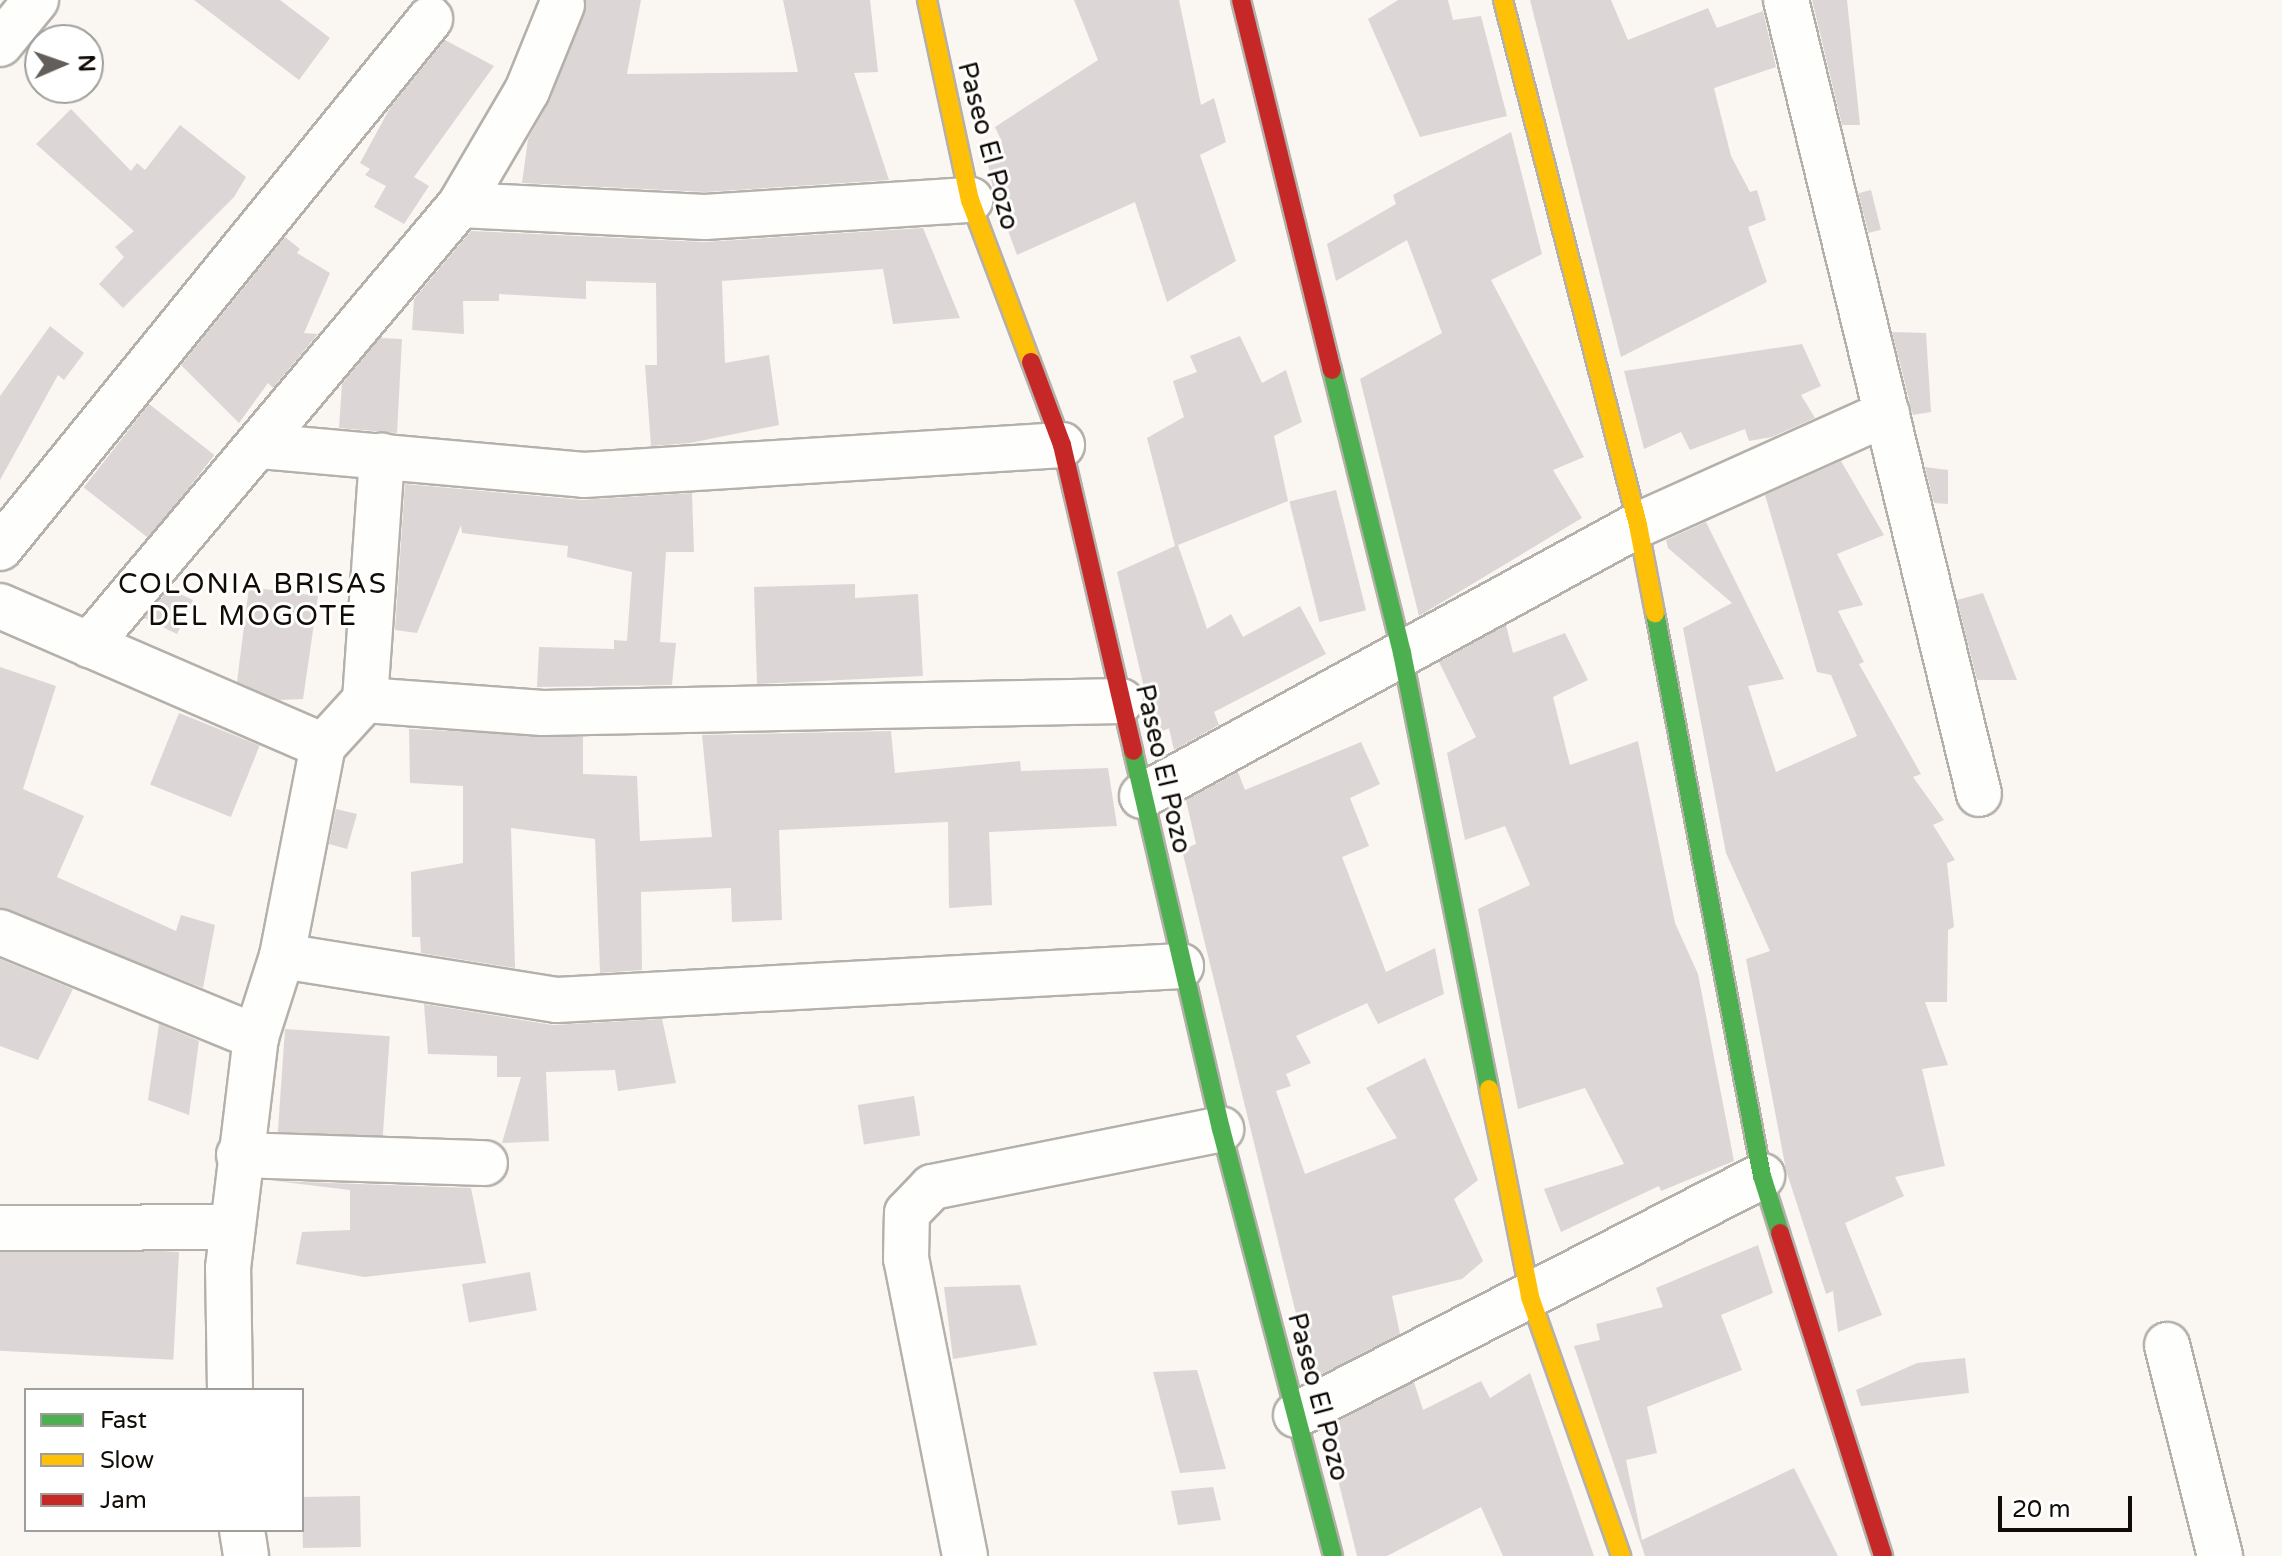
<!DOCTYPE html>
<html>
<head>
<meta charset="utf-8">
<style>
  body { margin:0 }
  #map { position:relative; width:2282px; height:1556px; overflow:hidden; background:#faf6f2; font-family:"Varela Round",sans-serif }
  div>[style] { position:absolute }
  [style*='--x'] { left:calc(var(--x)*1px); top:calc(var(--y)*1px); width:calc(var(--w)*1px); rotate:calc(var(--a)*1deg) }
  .building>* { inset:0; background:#ddd6d6; transform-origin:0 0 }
  .roads { filter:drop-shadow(2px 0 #b5b0aa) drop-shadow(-2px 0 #b5b0aa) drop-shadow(0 2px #b5b0aa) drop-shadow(0 -2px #b5b0aa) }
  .street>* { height:44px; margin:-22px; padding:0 22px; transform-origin:22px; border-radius:22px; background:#fefefd }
  .fast>* { height:18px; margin:-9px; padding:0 9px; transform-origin:9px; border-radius:9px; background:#4caf50 }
  .slow>* { height:18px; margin:-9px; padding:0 9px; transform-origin:9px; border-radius:9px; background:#ffc107 }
  .jam>* { height:18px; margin:-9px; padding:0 9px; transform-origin:9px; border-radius:9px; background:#c62828 }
  span { translate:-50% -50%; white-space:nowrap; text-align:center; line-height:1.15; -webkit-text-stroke:6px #fff; paint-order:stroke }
  .street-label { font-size:26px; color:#120c06 }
  .neighbourhood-label { font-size:28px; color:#120c06; letter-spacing:2px }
  .legend { position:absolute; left:24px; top:1388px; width:280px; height:144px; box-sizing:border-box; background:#fff; border:2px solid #a09e9b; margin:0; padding:10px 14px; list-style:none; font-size:24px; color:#120c06 }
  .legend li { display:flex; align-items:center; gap:16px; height:40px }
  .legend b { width:40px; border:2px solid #a09e9b }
  .north { position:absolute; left:24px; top:24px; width:80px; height:80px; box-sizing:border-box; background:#fff; border:2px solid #a09e9b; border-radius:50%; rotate:88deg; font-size:22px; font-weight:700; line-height:32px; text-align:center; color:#120c06 }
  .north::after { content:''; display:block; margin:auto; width:28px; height:36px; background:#635e59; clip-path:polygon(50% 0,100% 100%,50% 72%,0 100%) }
  .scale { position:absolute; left:1998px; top:1496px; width:134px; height:36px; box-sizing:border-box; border:4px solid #120c06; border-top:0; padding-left:10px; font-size:24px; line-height:28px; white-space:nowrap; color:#120c06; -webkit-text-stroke:6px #fff; paint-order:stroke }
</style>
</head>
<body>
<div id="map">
  <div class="building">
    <i style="clip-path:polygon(194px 0,280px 0,330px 38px,299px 80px)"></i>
    <i style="clip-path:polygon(586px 0,641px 0,627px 74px,798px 72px,783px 0,870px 0,878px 72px,854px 73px,889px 180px,705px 192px,522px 183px,528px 139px,550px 100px)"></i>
    <i style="clip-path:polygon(1074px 0,1179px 0,1201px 105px,1214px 98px,1226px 142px,1200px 155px,1236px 261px,1167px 302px,1135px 202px,1017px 255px,994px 193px,984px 146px,1002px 142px,995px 127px,1098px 60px)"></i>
    <i style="clip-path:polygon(1398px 0,1448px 0,1453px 20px,1481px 16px,1507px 116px,1420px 137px,1368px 19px)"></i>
    <i style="clip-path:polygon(1530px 0,1611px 0,1628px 40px,1708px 8px,1717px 28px,1763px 11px,1776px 67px,1714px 88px,1731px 156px,1750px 192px,1757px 190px,1766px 220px,1748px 227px,1767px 282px,1621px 357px)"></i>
    <i style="clip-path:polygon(1812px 0,1847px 0,1860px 125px,1842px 125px)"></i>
    <i style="clip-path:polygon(445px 40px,494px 66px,414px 177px,429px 186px,404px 224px,374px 207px,386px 186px,365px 175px,370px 169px,360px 163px,390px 108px)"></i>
    <i style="clip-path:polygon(71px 109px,131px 171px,137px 163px,145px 170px,180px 125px,246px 177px,234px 197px,123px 308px,99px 284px,124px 257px,115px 247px,134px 231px,36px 144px)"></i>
    <i style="clip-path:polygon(1511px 132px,1542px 254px,1491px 280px,1584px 457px,1553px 470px,1582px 518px,1419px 616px,1360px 379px,1442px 333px,1407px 240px,1336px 281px,1327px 244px,1396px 204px,1393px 195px)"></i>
    <i style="left:1871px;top:190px;width:41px;height:13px;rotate:76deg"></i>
    <i style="clip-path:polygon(923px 228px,960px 318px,893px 324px,883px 269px,722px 281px,725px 363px,769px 355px,779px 425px,690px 443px,651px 446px,645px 365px,657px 365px,656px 283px,586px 281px,586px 299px,499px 294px,499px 301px,463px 301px,464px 334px,412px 330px,414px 299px,471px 231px,704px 242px)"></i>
    <i style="clip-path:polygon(285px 237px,300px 249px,297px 253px,330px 273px,304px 333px,318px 334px,273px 388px,268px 383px,239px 423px,181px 365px)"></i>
    <i style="clip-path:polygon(50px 326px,84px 353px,64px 380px,58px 375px,0 480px,0 396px)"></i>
    <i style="clip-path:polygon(1892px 332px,1926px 333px,1931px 412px,1913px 415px)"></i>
    <i style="clip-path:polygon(1240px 336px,1262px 383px,1286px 370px,1302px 422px,1274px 436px,1288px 501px,1178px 545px,1207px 629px,1231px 614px,1243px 637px,1300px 606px,1326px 654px,1214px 712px,1219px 725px,1174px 750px,1169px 728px,1155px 735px,1117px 572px,1175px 546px,1147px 438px,1184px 417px,1173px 381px,1197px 372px,1190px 356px)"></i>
    <i style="clip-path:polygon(380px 338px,402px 339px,397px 433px,339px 428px,342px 384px)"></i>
    <i style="clip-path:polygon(1802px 344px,1821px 386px,1801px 395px,1815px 418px,1772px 437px,1749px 441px,1745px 429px,1690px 450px,1681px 432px,1644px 449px,1624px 371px)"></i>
    <i style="left:149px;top:404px;width:83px;height:106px;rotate:38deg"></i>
    <i style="clip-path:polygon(1841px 461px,1884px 535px,1837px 554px,1863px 605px,1838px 611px,1864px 662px,1859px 664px,1921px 774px,1913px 777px,1944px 820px,1933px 825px,1955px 860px,1947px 863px,1954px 927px,1948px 930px,1947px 1002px,1925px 1002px,1948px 1065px,1922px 1069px,1945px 1166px,1895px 1177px,1904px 1196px,1845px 1223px,1882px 1315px,1838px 1332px,1833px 1291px,1826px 1294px,1786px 1170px,1746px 959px,1770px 951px,1726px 853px,1683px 628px,1732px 603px,1668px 548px,1666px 540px,1706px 522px,1784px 679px,1748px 686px,1776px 772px,1857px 736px,1831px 675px,1817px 672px,1765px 495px)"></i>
    <i style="clip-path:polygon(1925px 467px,1948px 470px,1948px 504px,1934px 503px)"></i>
    <i style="clip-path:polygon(405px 484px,582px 500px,692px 493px,694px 552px,666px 552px,660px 642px,676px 643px,672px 685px,537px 687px,539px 647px,614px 649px,614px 640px,627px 641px,632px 572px,567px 557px,568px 546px,462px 533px,461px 525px,417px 633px,395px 630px)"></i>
    <i style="left:1336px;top:490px;width:124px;height:48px;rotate:76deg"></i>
    <i style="clip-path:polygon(855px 584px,855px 598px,918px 594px,923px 676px,757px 684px,754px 587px)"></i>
    <i style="clip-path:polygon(249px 587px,318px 596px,303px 699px,279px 700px,237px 682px)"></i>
    <i style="clip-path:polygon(169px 589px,193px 600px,177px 634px,144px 618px)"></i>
    <i style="clip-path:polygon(1983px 593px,2017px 680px,1977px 680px,1957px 600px)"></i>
    <i style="clip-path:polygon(1506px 625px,1513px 653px,1565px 633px,1588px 680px,1553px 697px,1570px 765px,1638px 741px,1675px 923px,1698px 974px,1734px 1161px,1661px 1191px,1659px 1186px,1561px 1232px,1544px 1189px,1624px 1164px,1585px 1088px,1518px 1109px,1478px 909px,1530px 885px,1505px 826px,1465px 840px,1447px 753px,1476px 737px,1439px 662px)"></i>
    <i style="clip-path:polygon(0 667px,56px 686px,23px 789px,84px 816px,57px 877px,176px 931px,181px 915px,215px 925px,203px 988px,0 908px)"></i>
    <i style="left:179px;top:713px;width:87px;height:77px;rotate:22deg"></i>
    <i style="clip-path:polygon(409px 729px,583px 737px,583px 774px,637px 776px,640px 841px,712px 837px,702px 735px,891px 731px,895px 773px,1020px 761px,1021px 771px,1108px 768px,1117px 826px,989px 832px,992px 905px,949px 908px,948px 822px,779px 830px,782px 920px,732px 922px,731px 888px,641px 892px,642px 970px,600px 973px,595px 839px,511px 828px,515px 968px,421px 953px,420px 937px,412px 937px,411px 872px,463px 863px,463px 786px,410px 783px)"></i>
    <i style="clip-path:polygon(1361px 742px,1380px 784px,1350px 798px,1369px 846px,1342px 857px,1386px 972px,1435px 948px,1444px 994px,1378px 1024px,1367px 1003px,1296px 1036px,1311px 1063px,1286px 1074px,1291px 1086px,1276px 1091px,1305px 1174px,1397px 1138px,1366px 1088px,1425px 1058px,1478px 1180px,1454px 1199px,1483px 1261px,1462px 1279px,1392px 1296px,1400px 1334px,1312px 1379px,1182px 850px,1196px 844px,1186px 800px,1238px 772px,1245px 790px)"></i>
    <i style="clip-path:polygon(336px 809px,357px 814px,347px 849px,329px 844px)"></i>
    <i style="clip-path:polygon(0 959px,73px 989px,38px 1060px,0 1046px)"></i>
    <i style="clip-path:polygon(424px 1004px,553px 1025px,662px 1019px,676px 1083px,618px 1091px,615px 1070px,546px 1072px,549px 1141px,502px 1143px,521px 1077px,497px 1077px,497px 1056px,428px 1054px)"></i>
    <i style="clip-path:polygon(159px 1024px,199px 1041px,189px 1115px,148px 1100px)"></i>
    <i style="left:285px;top:1029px;width:105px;height:103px;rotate:4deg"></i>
    <i style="left:914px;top:1096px;width:40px;height:57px;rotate:81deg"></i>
    <i style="clip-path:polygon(275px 1181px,471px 1188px,486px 1263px,364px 1277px,296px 1264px,302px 1232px,350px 1230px,350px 1190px)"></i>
    <i style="clip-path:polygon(1758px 1245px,1773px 1293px,1721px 1315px,1742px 1370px,1647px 1407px,1657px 1453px,1626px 1460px,1642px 1540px,1794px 1468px,1838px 1556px,1645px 1556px,1574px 1346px,1600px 1340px,1596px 1324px,1663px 1307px,1656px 1288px)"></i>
    <i style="left:179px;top:1252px;width:108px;height:179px;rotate:93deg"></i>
    <i style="left:530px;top:1272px;width:39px;height:69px;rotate:80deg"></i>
    <i style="clip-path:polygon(1020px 1285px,1037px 1345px,953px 1359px,944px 1287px)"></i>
    <i style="clip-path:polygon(1965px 1358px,1969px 1393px,1861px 1406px,1856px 1390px,1917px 1363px)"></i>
    <i style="clip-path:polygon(1197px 1370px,1226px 1469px,1180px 1473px,1153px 1372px)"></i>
    <i style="clip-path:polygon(1530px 1373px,1594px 1556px,1503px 1556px,1481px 1507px,1387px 1556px,1357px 1556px,1325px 1428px,1414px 1382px,1423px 1410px,1481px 1381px,1490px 1398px)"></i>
    <i style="clip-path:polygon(1213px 1487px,1221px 1520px,1178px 1525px,1171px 1491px)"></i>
    <i style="left:360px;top:1496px;width:51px;height:58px;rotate:89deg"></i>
  </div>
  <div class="roads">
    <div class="street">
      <i style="--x:1786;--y:0;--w:817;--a:76.34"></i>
      <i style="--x:0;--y:44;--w:57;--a:-50.7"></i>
      <i style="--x:460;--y:205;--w:245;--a:2.8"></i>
      <i style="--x:705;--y:217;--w:266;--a:-3.7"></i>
      <i style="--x:261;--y:446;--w:324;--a:5.1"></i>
      <i style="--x:584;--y:475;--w:479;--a:-3.6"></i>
      <i style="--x:0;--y:548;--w:682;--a:-50.89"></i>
      <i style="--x:0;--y:606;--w:352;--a:23.4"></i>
      <i style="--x:89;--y:645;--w:576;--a:-49.86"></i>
      <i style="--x:460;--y:205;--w:132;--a:-59.6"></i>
      <i style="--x:527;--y:91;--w:93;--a:-67.9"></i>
      <i style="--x:365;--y:700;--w:178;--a:4.2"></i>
      <i style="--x:543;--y:713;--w:578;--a:-1.19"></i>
      <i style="--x:1142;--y:796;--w:565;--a:-28.65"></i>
      <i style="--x:1638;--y:525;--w:273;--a:-24.2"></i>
      <i style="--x:0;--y:932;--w:277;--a:22.3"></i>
      <i style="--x:282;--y:956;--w:278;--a:9.1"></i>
      <i style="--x:557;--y:1000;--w:625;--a:-3.12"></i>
      <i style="--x:239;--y:1155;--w:246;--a:1.9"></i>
      <i style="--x:0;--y:1228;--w:232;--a:-0.2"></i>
      <i style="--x:2167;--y:1345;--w:218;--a:75.9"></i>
      <i style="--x:230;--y:1390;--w:122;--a:-90.9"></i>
      <i style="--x:228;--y:1268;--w:233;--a:-83.1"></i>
      <i style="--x:256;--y:1037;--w:85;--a:-72.2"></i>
      <i style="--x:282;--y:956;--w:214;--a:-79"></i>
      <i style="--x:323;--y:746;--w:62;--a:-47.6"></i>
      <i style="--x:365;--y:700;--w:245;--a:-86"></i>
      <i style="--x:1296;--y:1415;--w:524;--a:-27.15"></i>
      <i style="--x:242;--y:1530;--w:26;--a:81"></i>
      <i style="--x:965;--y:1556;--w:303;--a:-101.2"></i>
      <i style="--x:906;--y:1259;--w:46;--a:-88.8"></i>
      <i style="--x:907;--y:1213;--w:36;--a:-46"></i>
      <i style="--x:932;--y:1187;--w:295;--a:-11.3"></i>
    </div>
    <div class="fast">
      <i style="--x:1332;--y:370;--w:292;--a:76.1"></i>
      <i style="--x:1402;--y:653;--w:445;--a:78.7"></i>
      <i style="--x:1655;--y:613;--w:573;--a:79.24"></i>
      <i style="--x:1762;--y:1176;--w:60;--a:72.5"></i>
      <i style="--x:1133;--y:751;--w:388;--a:76.9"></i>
      <i style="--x:1221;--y:1129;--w:441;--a:75.3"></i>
    </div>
    <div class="slow">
      <i style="--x:927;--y:0;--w:205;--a:77.9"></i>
      <i style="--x:970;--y:200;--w:173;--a:69.4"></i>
      <i style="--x:1503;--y:0;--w:542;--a:75.58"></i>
      <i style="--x:1638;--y:525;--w:90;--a:79.1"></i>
      <i style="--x:1489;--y:1089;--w:212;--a:78.8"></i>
      <i style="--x:1530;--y:1297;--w:275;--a:70.6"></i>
    </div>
    <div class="jam">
      <i style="--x:1241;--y:0;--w:381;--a:76.2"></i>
      <i style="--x:1031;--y:362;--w:89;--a:69.5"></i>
      <i style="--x:1062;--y:445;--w:314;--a:76.9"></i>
      <i style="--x:1780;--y:1233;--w:339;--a:72.3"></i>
    </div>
  </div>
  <div class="street-label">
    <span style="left:988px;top:146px;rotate:75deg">Paseo El Pozo</span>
    <span style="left:1163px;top:769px;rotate:77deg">Paseo El Pozo</span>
    <span style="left:1318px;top:1397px;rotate:75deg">Paseo El Pozo</span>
  </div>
  <div class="neighbourhood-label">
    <span style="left:253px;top:600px">COLONIA BRISAS<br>DEL MOGOTE</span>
  </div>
  <ul class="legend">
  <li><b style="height:10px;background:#4caf50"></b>Fast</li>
  <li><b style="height:10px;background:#ffc107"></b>Slow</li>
  <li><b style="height:10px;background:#c62828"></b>Jam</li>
  </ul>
  <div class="north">N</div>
  <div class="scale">20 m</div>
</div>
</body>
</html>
